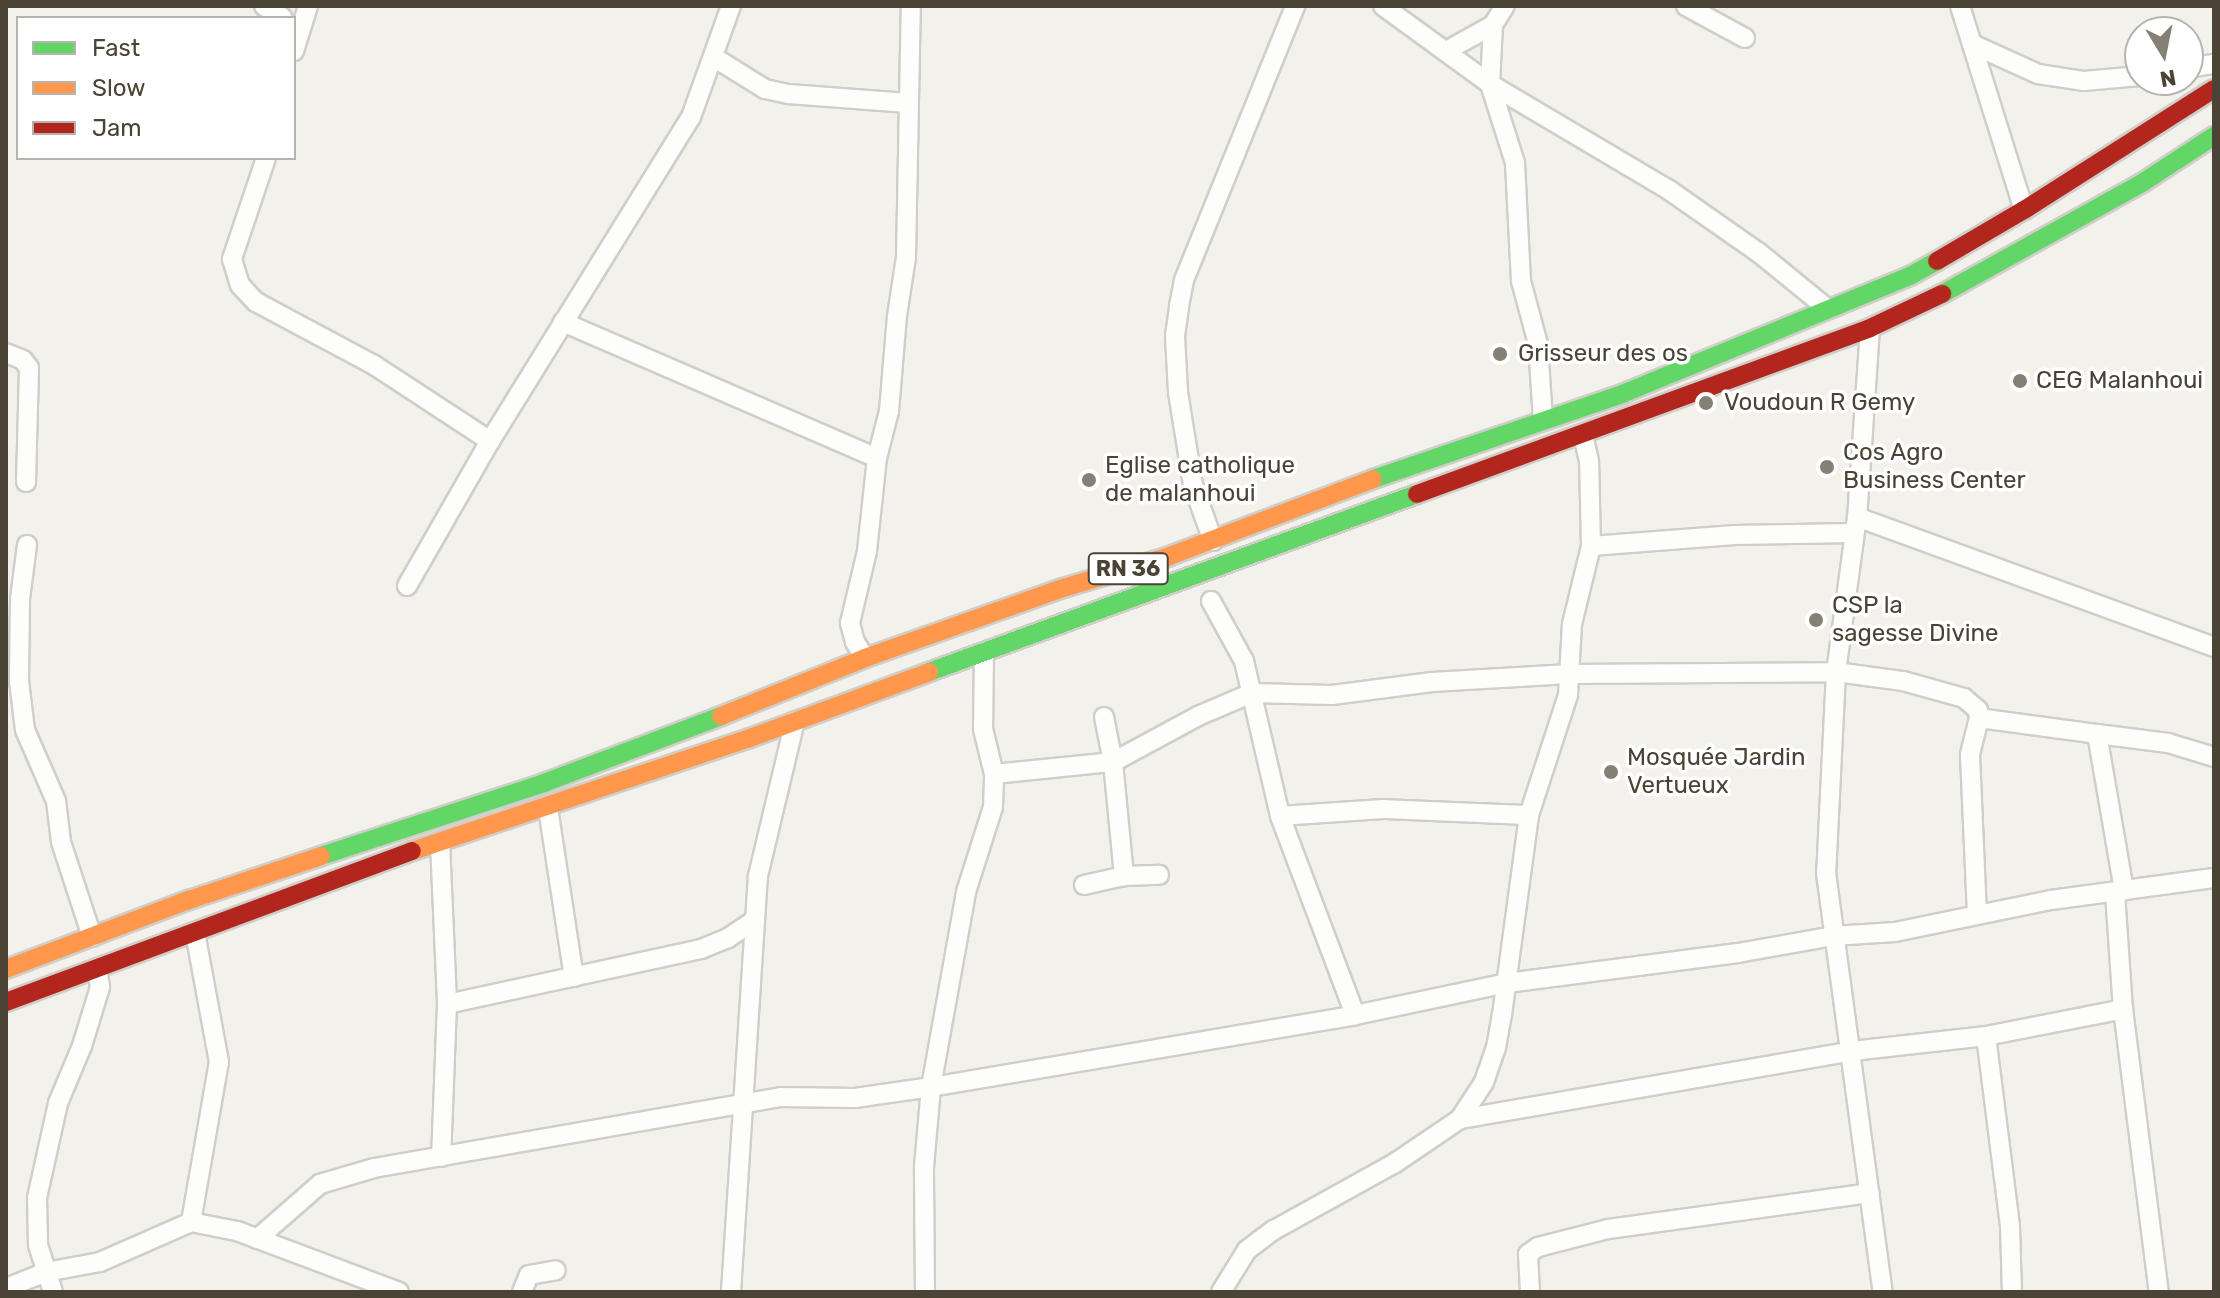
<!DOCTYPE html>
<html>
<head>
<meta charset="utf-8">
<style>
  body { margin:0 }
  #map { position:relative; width:2220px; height:1298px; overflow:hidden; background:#f2f1ec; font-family:Rubik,sans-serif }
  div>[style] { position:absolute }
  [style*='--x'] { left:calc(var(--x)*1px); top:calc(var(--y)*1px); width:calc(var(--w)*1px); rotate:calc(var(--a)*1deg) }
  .roads { filter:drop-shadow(2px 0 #d0cec9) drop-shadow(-2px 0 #d0cec9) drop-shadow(0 2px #d0cec9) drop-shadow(0 -2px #d0cec9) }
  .street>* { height:18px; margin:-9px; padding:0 9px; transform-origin:9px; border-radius:9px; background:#fdfdfc }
  .fast>* { height:18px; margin:-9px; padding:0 9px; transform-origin:9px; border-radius:9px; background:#63d668 }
  .slow>* { height:18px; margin:-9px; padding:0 9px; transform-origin:9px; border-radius:9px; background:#ff974d }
  .jam>* { height:18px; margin:-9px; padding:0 9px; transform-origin:9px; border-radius:9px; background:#b3261e }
  .dots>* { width:22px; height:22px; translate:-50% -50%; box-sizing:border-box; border:4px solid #fff; border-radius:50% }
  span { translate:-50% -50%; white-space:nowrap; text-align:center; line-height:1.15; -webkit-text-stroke:7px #fff; paint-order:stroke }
  .shield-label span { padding:2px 6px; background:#fff; border:2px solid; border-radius:6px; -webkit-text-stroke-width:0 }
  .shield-label { font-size:22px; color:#4a4336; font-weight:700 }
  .poi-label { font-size:24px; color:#4a4336 }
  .left { translate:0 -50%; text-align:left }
  .frame { position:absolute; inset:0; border:8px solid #4a4336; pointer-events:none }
  .legend { position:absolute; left:16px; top:16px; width:280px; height:144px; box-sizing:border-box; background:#fff; border:2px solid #b7b4af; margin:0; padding:10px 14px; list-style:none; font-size:24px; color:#4a4336 }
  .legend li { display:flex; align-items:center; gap:16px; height:40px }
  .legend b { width:40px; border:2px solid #b7b4af }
  .north { position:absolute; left:2124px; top:16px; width:80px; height:80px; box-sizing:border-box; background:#fff; border:2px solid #b7b4af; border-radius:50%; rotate:170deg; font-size:22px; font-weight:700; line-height:32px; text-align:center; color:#4a4336 }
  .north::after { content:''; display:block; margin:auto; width:28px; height:36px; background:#858076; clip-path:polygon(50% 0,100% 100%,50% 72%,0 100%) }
</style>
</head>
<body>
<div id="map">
  <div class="roads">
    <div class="street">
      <i style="--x:264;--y:6;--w:22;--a:32"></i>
      <i style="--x:1383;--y:6;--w:132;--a:36.1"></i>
      <i style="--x:1490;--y:84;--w:208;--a:30.6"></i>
      <i style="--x:1669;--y:190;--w:108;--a:34.9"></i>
      <i style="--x:1758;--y:252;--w:90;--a:39.2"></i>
      <i style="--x:1686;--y:6;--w:67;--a:28.5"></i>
      <i style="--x:1960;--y:6;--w:214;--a:72.6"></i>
      <i style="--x:1493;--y:25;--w:59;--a:92.9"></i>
      <i style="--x:1490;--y:84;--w:83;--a:72.4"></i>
      <i style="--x:1515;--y:163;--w:118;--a:87.1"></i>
      <i style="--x:1521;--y:281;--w:65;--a:74.9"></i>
      <i style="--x:1538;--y:344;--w:77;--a:86.3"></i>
      <i style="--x:1972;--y:44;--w:72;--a:24.4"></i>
      <i style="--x:2038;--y:74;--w:47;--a:8.7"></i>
      <i style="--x:2084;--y:81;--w:56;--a:-5.1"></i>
      <i style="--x:294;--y:51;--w:47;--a:-72.7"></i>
      <i style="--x:1446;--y:51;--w:54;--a:-29"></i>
      <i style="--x:1493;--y:25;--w:22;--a:-58"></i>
      <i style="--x:715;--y:58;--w:59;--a:31.8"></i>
      <i style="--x:765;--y:89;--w:25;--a:12"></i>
      <i style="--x:789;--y:94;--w:119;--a:4.3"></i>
      <i style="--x:2188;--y:68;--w:26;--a:-9"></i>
      <i style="--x:266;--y:158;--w:107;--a:108.6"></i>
      <i style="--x:232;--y:259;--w:27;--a:73"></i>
      <i style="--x:240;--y:285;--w:23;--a:47"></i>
      <i style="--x:256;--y:302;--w:134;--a:28.1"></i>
      <i style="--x:374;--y:365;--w:139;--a:33.2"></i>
      <i style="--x:563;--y:322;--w:342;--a:23.4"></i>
      <i style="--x:1870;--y:328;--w:189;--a:93.9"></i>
      <i style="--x:1857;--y:517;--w:156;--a:97.7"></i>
      <i style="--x:1836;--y:672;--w:201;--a:92.8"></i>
      <i style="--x:1826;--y:873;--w:423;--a:82.3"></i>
      <i style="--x:6;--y:353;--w:18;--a:22"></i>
      <i style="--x:23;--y:360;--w:10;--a:53"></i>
      <i style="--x:29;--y:368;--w:114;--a:91.5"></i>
      <i style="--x:1857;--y:517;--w:380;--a:20"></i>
      <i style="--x:1213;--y:541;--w:59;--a:-109.7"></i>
      <i style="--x:1193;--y:485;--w:94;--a:-99.2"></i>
      <i style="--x:1178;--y:392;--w:56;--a:-93.1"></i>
      <i style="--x:1175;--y:336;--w:30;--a:-82"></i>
      <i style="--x:1179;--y:306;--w:26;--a:-79"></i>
      <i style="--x:1184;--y:280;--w:296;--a:-67.9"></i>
      <i style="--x:27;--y:545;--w:54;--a:97.4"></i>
      <i style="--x:20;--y:599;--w:82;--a:90.7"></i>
      <i style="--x:19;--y:681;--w:49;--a:83"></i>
      <i style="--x:25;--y:730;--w:77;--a:66.4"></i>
      <i style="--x:56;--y:801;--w:41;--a:83"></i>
      <i style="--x:61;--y:842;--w:100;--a:71.9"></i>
      <i style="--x:1591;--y:546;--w:144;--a:-4.4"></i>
      <i style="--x:1735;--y:535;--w:118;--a:-1"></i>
      <i style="--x:407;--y:586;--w:167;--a:-60.2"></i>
      <i style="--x:490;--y:441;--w:381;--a:-58.2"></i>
      <i style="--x:691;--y:117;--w:118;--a:-70.2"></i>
      <i style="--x:1211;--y:601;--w:68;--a:61.2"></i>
      <i style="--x:1244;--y:661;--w:159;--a:76.9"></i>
      <i style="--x:1280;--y:816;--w:213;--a:69.3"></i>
      <i style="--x:984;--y:652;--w:77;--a:90.7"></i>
      <i style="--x:983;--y:729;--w:46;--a:76.3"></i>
      <i style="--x:994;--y:774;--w:120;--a:-5.8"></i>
      <i style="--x:1113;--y:762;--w:97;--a:-28.4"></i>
      <i style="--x:1198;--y:716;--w:59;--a:-23.1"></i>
      <i style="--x:1252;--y:693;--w:80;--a:1.4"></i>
      <i style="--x:1332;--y:695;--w:101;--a:-7.4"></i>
      <i style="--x:1432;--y:682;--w:138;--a:-3.3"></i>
      <i style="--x:1570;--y:674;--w:266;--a:-0.4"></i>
      <i style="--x:1836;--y:672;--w:68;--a:7.7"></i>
      <i style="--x:1903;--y:681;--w:63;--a:15.6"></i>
      <i style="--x:1964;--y:698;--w:18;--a:41"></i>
      <i style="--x:1978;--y:710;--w:8;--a:83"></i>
      <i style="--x:1979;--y:718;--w:38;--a:104"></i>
      <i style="--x:1970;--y:755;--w:159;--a:87.5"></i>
      <i style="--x:865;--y:658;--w:19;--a:-122"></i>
      <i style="--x:855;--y:642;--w:20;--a:-105"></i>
      <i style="--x:850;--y:623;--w:74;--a:-76.7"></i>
      <i style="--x:867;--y:551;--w:94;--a:-83.9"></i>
      <i style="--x:877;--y:458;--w:49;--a:-75.7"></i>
      <i style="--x:889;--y:411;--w:95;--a:-85.2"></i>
      <i style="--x:897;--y:316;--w:60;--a:-81.3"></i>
      <i style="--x:906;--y:257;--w:251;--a:-88.9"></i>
      <i style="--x:1104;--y:717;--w:46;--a:78.7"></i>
      <i style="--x:1113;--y:762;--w:115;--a:84.5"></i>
      <i style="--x:1124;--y:876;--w:35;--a:-2"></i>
      <i style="--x:1979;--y:718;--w:119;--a:7.7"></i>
      <i style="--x:2097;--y:734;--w:159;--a:80.2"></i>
      <i style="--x:2097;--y:734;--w:72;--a:7.2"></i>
      <i style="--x:2168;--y:743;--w:48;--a:16.9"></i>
      <i style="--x:548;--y:808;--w:171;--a:81.3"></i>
      <i style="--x:1280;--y:816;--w:103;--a:-3.9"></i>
      <i style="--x:1383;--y:809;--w:146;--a:2.4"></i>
      <i style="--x:440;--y:842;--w:162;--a:87.5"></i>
      <i style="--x:447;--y:1004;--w:153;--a:92.2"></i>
      <i style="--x:1084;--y:885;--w:41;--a:-12.7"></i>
      <i style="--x:2115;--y:893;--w:116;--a:86.1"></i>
      <i style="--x:2123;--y:1009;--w:285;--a:82.8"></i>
      <i style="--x:447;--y:1004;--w:260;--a:-12.2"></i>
      <i style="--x:701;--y:949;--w:29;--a:-22"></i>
      <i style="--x:728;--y:938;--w:32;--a:-34"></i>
      <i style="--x:1986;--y:1036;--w:192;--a:82.8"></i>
      <i style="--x:2010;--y:1226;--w:66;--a:88.3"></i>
      <i style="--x:1460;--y:1119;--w:398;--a:-9.8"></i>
      <i style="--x:1852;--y:1051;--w:135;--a:-6.4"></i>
      <i style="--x:1986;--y:1036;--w:140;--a:-11.1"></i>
      <i style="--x:191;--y:1222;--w:162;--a:-80.1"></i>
      <i style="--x:219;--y:1062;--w:132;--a:-100.5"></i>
      <i style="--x:257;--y:1239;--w:84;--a:-41.1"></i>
      <i style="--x:320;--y:1184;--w:56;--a:-16.5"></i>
      <i style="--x:374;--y:1168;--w:413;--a:-9.9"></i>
      <i style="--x:781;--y:1097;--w:74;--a:0.8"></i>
      <i style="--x:855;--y:1098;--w:77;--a:-8.2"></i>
      <i style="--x:931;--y:1087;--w:430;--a:-9.6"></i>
      <i style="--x:1355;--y:1015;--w:155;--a:-11.9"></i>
      <i style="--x:1507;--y:983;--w:233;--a:-7.4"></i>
      <i style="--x:1738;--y:953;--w:97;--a:-10.1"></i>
      <i style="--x:1833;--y:936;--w:62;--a:-3.7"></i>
      <i style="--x:1895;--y:932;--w:159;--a:-11.6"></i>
      <i style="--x:2051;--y:900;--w:164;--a:-7.7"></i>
      <i style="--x:6;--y:1288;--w:43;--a:-21.8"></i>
      <i style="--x:46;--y:1272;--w:55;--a:-10.5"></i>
      <i style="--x:100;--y:1262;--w:99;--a:-23.7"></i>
      <i style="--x:191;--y:1222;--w:47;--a:11.1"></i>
      <i style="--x:237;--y:1231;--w:173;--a:20.6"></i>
      <i style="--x:53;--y:1292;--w:49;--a:-107.7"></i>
      <i style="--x:38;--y:1245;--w:47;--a:-91.2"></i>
      <i style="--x:37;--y:1198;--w:97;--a:-77.5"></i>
      <i style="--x:58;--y:1103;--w:62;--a:-67.2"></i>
      <i style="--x:82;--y:1046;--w:62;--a:-73"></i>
      <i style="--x:100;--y:987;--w:18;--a:-99"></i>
      <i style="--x:522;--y:1292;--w:18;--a:-68"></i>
      <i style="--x:529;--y:1275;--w:27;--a:-10"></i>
      <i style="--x:731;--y:1292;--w:417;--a:-86.3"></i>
      <i style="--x:758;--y:876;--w:159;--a:-76.6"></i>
      <i style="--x:925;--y:1292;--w:125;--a:-90.5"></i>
      <i style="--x:924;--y:1167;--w:80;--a:-85"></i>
      <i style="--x:931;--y:1087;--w:198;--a:-79.8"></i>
      <i style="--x:966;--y:892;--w:89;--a:-72.4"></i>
      <i style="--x:993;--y:807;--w:33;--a:-88"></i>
      <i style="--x:1221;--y:1292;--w:49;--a:-58.2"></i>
      <i style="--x:1247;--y:1250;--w:34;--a:-37"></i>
      <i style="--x:1274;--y:1230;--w:138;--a:-29"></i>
      <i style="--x:1395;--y:1163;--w:78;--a:-34.1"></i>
      <i style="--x:1460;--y:1119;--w:44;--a:-57"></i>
      <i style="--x:1484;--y:1082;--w:36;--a:-71"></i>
      <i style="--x:1496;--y:1048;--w:34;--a:-80"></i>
      <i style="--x:1502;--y:1015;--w:202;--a:-82.3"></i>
      <i style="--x:1529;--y:815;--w:126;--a:-72"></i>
      <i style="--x:1568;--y:695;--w:71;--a:-86.8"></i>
      <i style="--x:1572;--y:624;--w:80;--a:-76.3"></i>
      <i style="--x:1591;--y:546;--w:85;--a:-91.3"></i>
      <i style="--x:1589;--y:461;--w:26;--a:-103"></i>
      <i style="--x:1530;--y:1292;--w:38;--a:-93"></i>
      <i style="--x:1528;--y:1254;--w:12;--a:-35"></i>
      <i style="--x:1538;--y:1247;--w:72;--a:-14.4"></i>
      <i style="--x:1608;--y:1229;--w:264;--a:-7.8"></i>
    </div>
    <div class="fast">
      <i style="--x:1942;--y:294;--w:229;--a:-29"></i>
      <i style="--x:2142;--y:183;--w:86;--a:-33.1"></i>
      <i style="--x:1373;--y:479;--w:263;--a:-18.8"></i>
      <i style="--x:1622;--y:394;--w:311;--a:-22.3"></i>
      <i style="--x:1910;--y:276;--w:31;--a:-29"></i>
      <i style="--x:929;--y:672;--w:519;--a:-20.04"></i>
      <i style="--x:321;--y:856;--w:235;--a:-18.1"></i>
      <i style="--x:544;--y:783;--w:189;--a:-20.7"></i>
    </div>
    <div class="slow">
      <i style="--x:721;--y:716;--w:155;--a:-21.9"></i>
      <i style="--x:865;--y:658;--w:210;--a:-19.5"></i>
      <i style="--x:1063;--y:588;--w:109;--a:-16.6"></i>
      <i style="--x:1167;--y:557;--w:220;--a:-20.7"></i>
      <i style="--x:412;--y:851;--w:356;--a:-18.5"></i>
      <i style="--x:750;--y:738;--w:191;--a:-20.2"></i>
      <i style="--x:6;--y:969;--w:196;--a:-20.7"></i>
      <i style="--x:189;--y:900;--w:139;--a:-18.4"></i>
    </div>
    <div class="jam">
      <i style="--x:1937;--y:261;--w:101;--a:-30.4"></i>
      <i style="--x:2024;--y:210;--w:225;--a:-32.5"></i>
      <i style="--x:1417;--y:494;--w:482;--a:-20.1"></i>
      <i style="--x:1870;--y:328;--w:80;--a:-25.3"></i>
      <i style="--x:6;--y:1002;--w:433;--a:-20.4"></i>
    </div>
  </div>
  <div class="dots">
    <i style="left:1500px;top:354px;background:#858076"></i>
    <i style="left:2020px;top:381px;background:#858076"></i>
    <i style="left:1706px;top:403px;background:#858076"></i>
    <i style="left:1827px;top:467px;background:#858076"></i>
    <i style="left:1089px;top:480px;background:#858076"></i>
    <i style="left:1816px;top:620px;background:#858076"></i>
    <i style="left:1611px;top:772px;background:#858076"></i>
  </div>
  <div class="shield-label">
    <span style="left:1128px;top:569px">RN 36</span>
  </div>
  <div class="poi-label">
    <span class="left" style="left:1518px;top:354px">Grisseur des os</span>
    <span class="left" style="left:2036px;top:381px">CEG Malanhoui</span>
    <span class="left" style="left:1724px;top:403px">Voudoun R Gemy</span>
    <span class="left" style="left:1843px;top:467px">Cos Agro<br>Business Center</span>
    <span class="left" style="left:1105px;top:480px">Eglise catholique<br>de malanhoui</span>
    <span class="left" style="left:1832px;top:620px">CSP la<br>sagesse Divine</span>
    <span class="left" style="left:1627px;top:772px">Mosquée Jardin<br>Vertueux</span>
  </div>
  <div class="frame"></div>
  <ul class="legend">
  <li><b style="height:10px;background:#63d668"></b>Fast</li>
  <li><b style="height:10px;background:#ff974d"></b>Slow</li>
  <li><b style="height:10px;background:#b3261e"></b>Jam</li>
  </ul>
  <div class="north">N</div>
</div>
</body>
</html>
